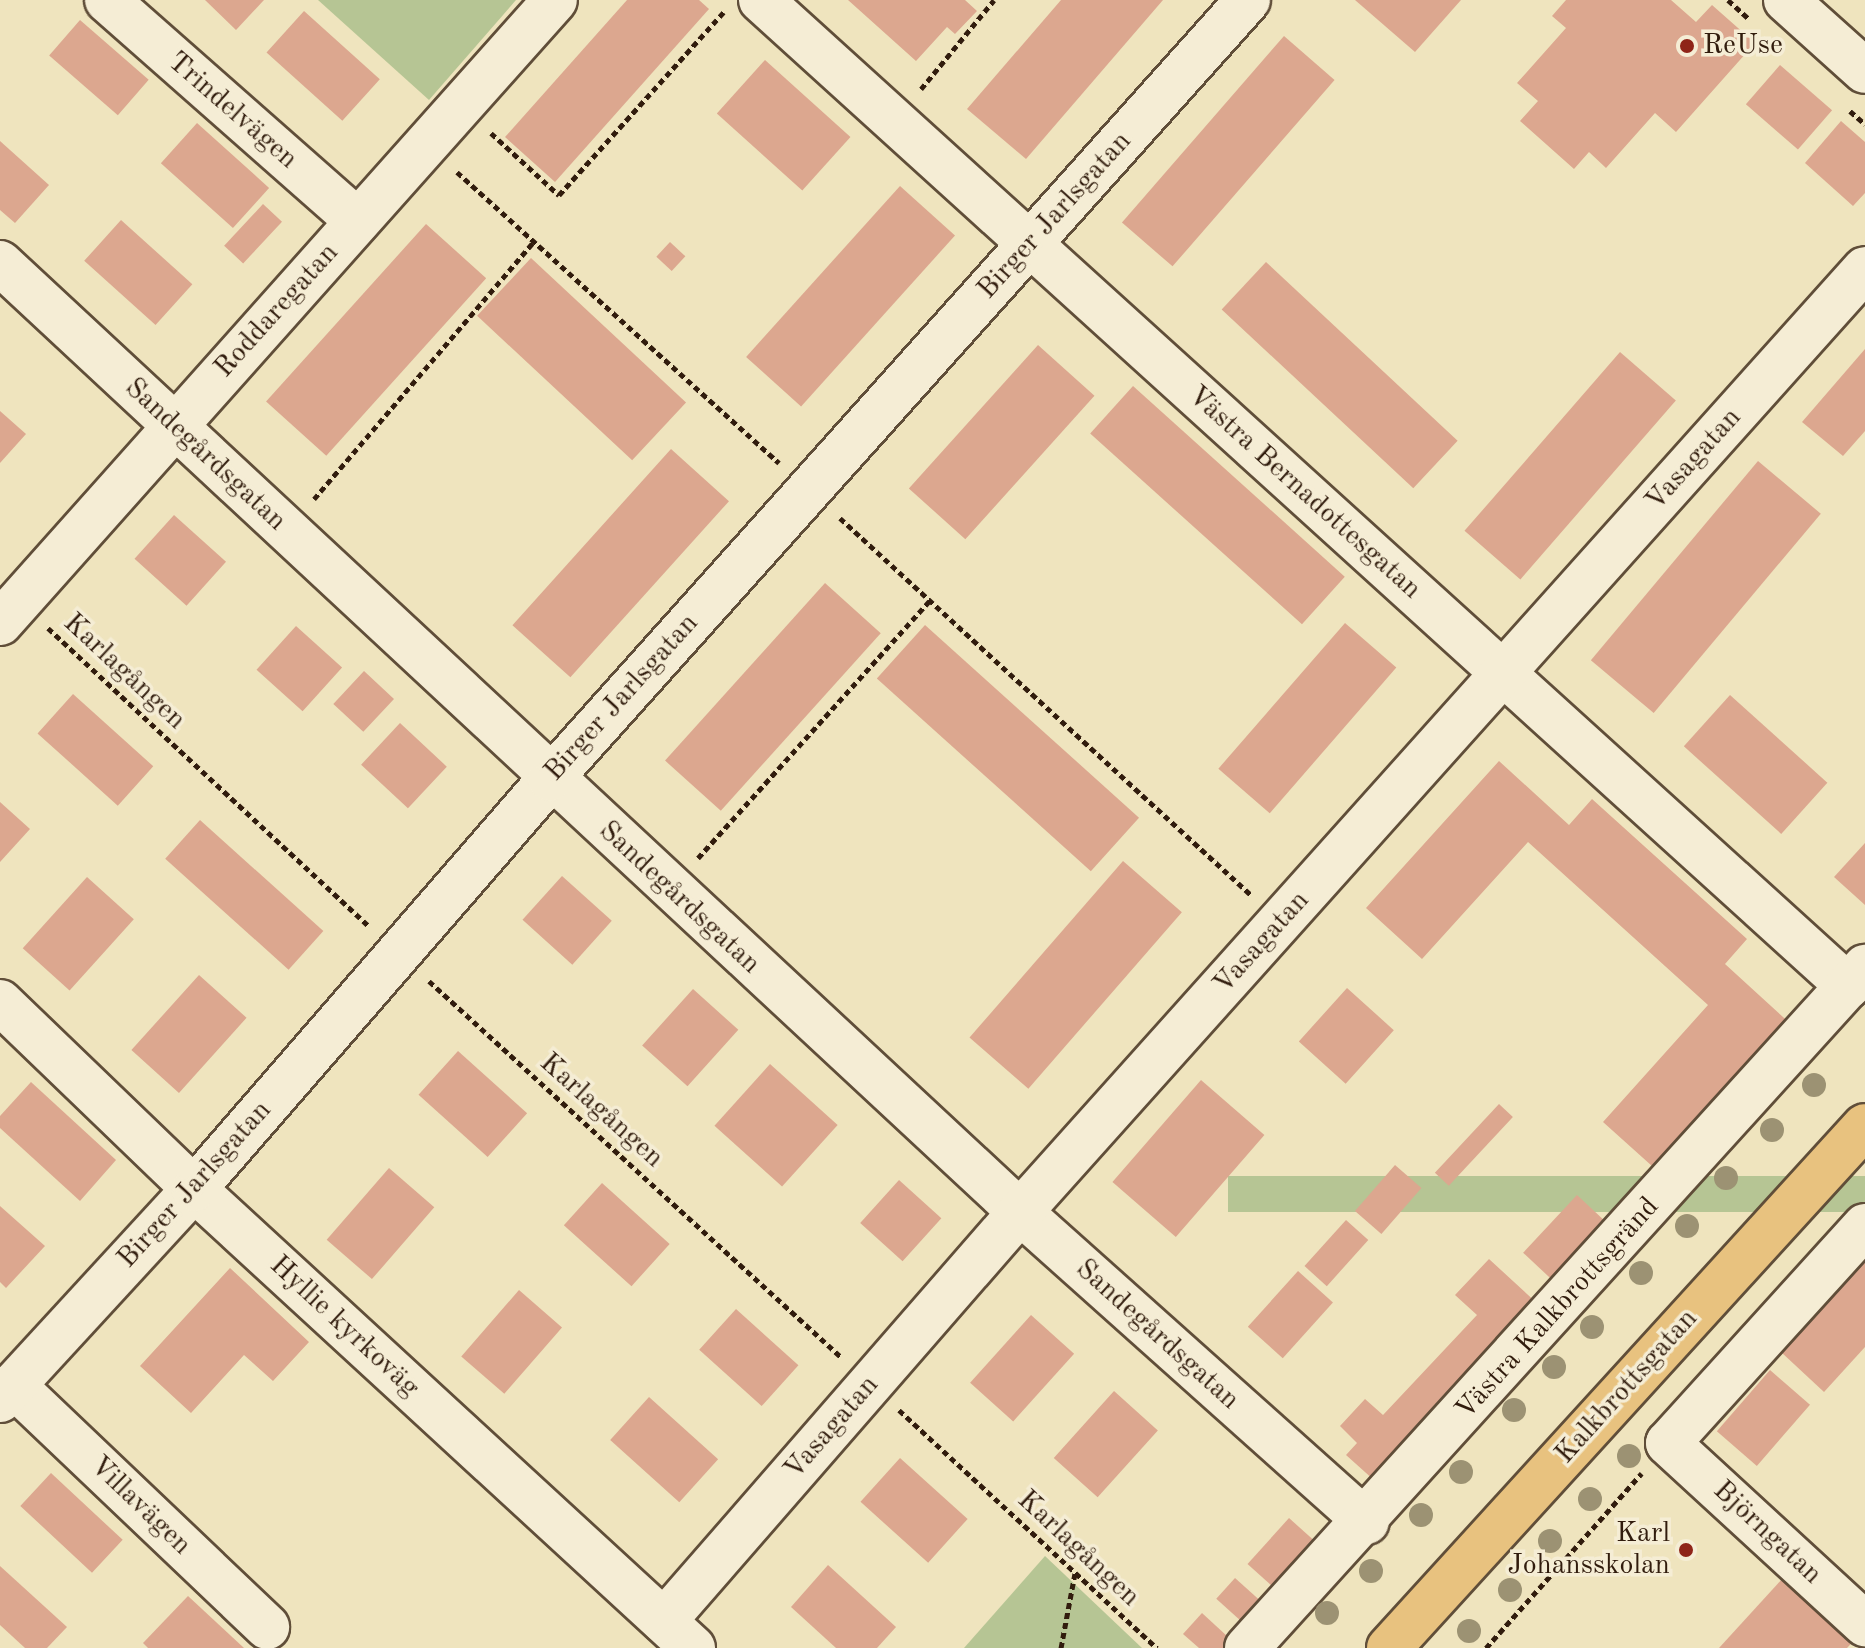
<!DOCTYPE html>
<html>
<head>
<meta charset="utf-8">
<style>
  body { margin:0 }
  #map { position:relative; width:1865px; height:1648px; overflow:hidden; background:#efe4be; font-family:"Old Standard TT",serif }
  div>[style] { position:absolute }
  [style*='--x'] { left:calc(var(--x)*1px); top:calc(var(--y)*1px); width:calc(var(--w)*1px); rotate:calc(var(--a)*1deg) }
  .green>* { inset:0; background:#b6c594; transform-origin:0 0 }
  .building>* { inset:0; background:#dca78f; transform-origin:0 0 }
  .path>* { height:5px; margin-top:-2.5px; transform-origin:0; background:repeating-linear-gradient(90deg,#311c0d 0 6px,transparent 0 10px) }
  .roads { filter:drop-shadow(2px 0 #604e39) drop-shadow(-2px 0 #604e39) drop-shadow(0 2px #604e39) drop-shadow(0 -2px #604e39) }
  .minor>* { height:44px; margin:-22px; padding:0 22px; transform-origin:22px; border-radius:22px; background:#f5edd5 }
  .major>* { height:44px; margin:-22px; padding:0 22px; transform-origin:22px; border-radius:22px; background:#e8c27f }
  .trees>* { width:24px; height:24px; margin:-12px; border-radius:50%; background:#9c9273 }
  .dots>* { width:22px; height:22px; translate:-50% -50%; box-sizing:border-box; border:4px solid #f5edd5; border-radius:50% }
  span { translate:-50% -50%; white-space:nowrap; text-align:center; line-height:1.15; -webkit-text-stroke:7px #f5edd5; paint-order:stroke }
  .poi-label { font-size:28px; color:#311c0d }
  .left { translate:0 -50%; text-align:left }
  .right { translate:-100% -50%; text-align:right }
  .street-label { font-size:28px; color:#311c0d }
</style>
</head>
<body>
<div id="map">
  <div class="green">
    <i style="clip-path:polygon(318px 0,516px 0,429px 100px)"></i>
    <i style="left:1865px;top:1176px;width:36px;height:637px;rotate:90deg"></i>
    <i style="clip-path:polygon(1045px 1556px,1142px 1648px,964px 1648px)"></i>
  </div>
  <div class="building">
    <i style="clip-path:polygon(205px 0,264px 0,236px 30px)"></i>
    <i style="clip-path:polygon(627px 0,699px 0,709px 9px,555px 182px,505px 137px)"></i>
    <i style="clip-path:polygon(848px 0,965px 0,977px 11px,955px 34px,947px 27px,916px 61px)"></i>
    <i style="clip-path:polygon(1061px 0,1163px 0,1026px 159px,967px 109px)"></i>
    <i style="clip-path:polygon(1355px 0,1461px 0,1415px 52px)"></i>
    <i style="clip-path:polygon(1566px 0,1671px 0,1696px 22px,1712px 5px,1755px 43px,1676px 132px,1655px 113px,1606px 168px,1589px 152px,1574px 169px,1520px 121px,1538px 101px,1517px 83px,1566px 28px,1552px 16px)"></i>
    <i style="left:304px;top:11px;width:102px;height:56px;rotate:42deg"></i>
    <i style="left:80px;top:20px;width:91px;height:47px;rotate:41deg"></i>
    <i style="left:1284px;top:36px;width:67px;height:247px;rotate:41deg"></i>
    <i style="left:765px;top:60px;width:115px;height:72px;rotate:42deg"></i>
    <i style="left:1780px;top:65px;width:69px;height:52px;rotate:41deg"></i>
    <i style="clip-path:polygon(1841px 121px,1865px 142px,1865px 193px,1853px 206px,1805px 163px)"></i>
    <i style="left:197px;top:123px;width:97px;height:54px;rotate:42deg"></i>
    <i style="clip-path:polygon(0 141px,49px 185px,15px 223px,0 210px)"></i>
    <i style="left:900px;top:186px;width:74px;height:230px;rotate:42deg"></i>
    <i style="left:263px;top:204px;width:26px;height:57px;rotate:43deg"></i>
    <i style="left:121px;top:220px;width:96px;height:55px;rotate:42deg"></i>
    <i style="left:426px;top:224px;width:81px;height:239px;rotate:42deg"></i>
    <i style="left:670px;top:242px;width:21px;height:20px;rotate:43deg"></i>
    <i style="left:531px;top:258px;width:212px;height:79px;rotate:43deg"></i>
    <i style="left:1266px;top:262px;width:262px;height:65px;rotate:43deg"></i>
    <i style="left:1038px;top:345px;width:76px;height:193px;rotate:42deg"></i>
    <i style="clip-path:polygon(1865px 349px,1865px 431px,1843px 456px,1802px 422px)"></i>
    <i style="left:1620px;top:352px;width:74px;height:237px;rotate:41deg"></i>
    <i style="left:1133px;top:386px;width:285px;height:64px;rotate:42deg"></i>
    <i style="clip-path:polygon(0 411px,26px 434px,0 463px)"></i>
    <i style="left:671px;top:449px;width:78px;height:237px;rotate:42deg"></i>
    <i style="left:1758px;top:461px;width:82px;height:260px;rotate:40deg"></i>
    <i style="left:174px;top:515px;width:70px;height:59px;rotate:42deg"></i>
    <i style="left:825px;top:583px;width:75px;height:239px;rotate:42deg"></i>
    <i style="left:1345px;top:623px;width:68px;height:193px;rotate:41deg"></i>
    <i style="left:925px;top:625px;width:288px;height:72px;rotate:42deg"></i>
    <i style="left:296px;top:626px;width:62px;height:59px;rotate:42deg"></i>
    <i style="left:364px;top:671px;width:41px;height:45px;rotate:43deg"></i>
    <i style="left:73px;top:694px;width:108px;height:53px;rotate:42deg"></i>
    <i style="left:1730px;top:695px;width:131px;height:69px;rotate:42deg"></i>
    <i style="left:400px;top:723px;width:64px;height:57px;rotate:43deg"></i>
    <i style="clip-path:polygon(1499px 761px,1569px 825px,1592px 799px,1747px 939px,1725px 964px,1795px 1028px,1662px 1175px,1603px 1122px,1708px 1005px,1528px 842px,1422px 959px,1366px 908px)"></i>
    <i style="clip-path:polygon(0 802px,30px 829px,0 862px)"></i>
    <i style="left:200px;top:820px;width:166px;height:52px;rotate:42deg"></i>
    <i style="clip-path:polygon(1865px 843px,1865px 905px,1834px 877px)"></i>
    <i style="left:1123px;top:861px;width:78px;height:234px;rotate:41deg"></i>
    <i style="left:562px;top:876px;width:67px;height:59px;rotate:42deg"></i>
    <i style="left:87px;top:877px;width:63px;height:96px;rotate:42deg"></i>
    <i style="left:199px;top:975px;width:64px;height:101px;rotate:42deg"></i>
    <i style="left:1347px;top:988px;width:63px;height:72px;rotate:42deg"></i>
    <i style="left:693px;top:989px;width:61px;height:76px;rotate:42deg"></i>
    <i style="left:458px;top:1051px;width:93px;height:59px;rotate:42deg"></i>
    <i style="left:770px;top:1064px;width:91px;height:83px;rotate:42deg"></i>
    <i style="left:1201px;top:1080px;width:84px;height:135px;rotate:41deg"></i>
    <i style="clip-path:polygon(31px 1082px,116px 1160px,80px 1201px,0 1128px,0 1116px)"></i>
    <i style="left:1499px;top:1104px;width:19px;height:94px;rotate:43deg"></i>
    <i style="left:1395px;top:1165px;width:35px;height:61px;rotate:41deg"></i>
    <i style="left:389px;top:1168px;width:60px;height:95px;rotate:41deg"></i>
    <i style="left:899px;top:1180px;width:57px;height:58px;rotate:42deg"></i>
    <i style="left:602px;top:1183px;width:91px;height:57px;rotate:42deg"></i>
    <i style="left:1577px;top:1195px;width:48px;height:79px;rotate:43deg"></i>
    <i style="clip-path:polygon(0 1206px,45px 1246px,6px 1288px,0 1282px)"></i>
    <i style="left:1346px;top:1220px;width:30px;height:62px;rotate:42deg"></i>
    <i style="clip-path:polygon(1489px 1259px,1539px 1305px,1375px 1481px,1346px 1455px,1357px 1443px,1340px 1426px,1365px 1399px,1383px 1415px,1477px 1315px,1455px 1295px)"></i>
    <i style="clip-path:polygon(1865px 1261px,1865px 1347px,1824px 1392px,1781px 1352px)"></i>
    <i style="clip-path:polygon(230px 1268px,309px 1342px,273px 1381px,244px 1355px,191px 1413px,140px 1366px)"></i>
    <i style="left:1298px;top:1271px;width:47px;height:75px;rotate:42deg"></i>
    <i style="left:519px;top:1290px;width:57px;height:88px;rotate:41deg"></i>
    <i style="left:736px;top:1309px;width:84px;height:55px;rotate:42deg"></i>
    <i style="left:1031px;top:1315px;width:58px;height:91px;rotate:42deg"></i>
    <i style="left:1770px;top:1370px;width:53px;height:81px;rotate:41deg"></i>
    <i style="left:1114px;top:1391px;width:59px;height:90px;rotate:42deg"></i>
    <i style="left:649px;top:1397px;width:93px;height:58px;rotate:42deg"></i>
    <i style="left:900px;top:1458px;width:91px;height:59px;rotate:42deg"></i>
    <i style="left:51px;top:1473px;width:98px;height:45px;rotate:43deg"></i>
    <i style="left:1289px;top:1518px;width:48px;height:62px;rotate:42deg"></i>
    <i style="clip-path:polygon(828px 1565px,896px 1627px,877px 1648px,836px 1648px,791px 1607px)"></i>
    <i style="clip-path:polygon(0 1566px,67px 1627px,47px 1648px,25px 1648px,0 1625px)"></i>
    <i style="clip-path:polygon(1793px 1567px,1863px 1631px,1847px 1648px,1719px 1648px)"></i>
    <i style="left:1235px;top:1578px;width:50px;height:28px;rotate:42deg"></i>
    <i style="clip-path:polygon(188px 1596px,244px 1648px,148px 1648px,143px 1643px)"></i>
    <i style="clip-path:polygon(1202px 1613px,1240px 1648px,1199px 1648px,1183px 1634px)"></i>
  </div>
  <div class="path">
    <i style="--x:1728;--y:0;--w:27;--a:42"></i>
    <i style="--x:921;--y:89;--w:115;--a:-50.6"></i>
    <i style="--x:1850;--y:111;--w:20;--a:41"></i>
    <i style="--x:491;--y:133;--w:92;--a:42.4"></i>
    <i style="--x:559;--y:195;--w:246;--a:-48"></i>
    <i style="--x:457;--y:172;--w:434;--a:42.1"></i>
    <i style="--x:314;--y:499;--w:339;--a:-49.5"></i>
    <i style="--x:840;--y:518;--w:558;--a:42.53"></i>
    <i style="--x:48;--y:628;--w:438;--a:42.9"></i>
    <i style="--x:698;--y:858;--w:347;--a:-48"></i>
    <i style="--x:429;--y:981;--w:558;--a:42.38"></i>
    <i style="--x:899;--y:1410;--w:351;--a:42.7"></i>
    <i style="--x:1061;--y:1648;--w:76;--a:-79.4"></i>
    <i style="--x:1486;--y:1648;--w:234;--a:-48.3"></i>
  </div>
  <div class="roads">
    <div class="minor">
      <i style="--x:107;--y:0;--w:334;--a:41.4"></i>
      <i style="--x:761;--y:0;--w:1468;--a:42.21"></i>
      <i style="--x:1786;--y:0;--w:106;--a:41.9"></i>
      <i style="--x:0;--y:263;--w:1393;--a:42.93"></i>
      <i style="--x:1020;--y:1212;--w:465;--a:41.8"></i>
      <i style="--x:0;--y:623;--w:834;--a:-48.3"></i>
      <i style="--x:0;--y:1002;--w:269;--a:43.9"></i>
      <i style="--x:194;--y:1189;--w:678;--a:42.61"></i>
      <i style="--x:1865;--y:1226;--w:293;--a:132.2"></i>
      <i style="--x:1668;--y:1443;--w:268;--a:42.6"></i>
      <i style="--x:13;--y:1385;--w:351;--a:43.6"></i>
      <i style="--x:0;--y:1400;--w:287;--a:-47.4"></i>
      <i style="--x:194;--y:1189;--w:543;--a:-49.03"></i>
      <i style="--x:550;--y:779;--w:1046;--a:-48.14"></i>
      <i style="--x:664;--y:1621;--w:542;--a:-48.96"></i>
      <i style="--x:1020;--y:1212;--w:1266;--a:-48.14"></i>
      <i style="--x:1247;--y:1648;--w:920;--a:-47.78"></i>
    </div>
    <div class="major">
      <i style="--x:1389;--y:1648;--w:706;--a:-47.64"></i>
    </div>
  </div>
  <div class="trees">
    <i style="left:1814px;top:1085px"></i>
    <i style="left:1772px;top:1130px"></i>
    <i style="left:1726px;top:1178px"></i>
    <i style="left:1687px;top:1226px"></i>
    <i style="left:1641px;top:1273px"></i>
    <i style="left:1592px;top:1327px"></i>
    <i style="left:1554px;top:1367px"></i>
    <i style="left:1514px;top:1410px"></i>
    <i style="left:1629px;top:1456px"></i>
    <i style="left:1461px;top:1472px"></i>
    <i style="left:1590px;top:1499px"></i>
    <i style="left:1421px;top:1515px"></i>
    <i style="left:1550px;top:1541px"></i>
    <i style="left:1371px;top:1571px"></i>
    <i style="left:1510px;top:1590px"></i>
    <i style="left:1327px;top:1613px"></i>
    <i style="left:1469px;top:1631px"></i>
  </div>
  <div class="dots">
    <i style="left:1687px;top:46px;background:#8f2418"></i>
    <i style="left:1686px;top:1550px;background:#8f2418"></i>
  </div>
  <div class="poi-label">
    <span class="left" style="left:1703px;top:46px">ReUse</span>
    <span class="right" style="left:1670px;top:1550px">Karl<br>Johansskolan</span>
  </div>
  <div class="street-label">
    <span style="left:232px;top:111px;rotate:41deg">Trindelvägen</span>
    <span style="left:1055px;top:216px;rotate:-48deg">Birger Jarlsgatan</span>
    <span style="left:277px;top:311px;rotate:-48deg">Roddaregatan</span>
    <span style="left:205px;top:455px;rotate:43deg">Sandegårdsgatan</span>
    <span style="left:1694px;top:460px;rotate:-48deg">Vasagatan</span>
    <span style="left:1304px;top:493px;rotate:42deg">Västra Bernadottesgatan</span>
    <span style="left:124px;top:672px;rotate:43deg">Karlagången</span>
    <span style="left:622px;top:698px;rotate:-48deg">Birger Jarlsgatan</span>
    <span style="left:679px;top:898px;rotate:43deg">Sandegårdsgatan</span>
    <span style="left:1262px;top:943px;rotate:-48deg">Vasagatan</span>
    <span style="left:601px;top:1111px;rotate:42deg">Karlagången</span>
    <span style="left:195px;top:1185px;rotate:-48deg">Birger Jarlsgatan</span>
    <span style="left:1558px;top:1309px;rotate:-48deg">Västra Kalkbrottsgränd</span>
    <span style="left:344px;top:1327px;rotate:43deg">Hyllie kyrkoväg</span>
    <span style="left:1157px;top:1335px;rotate:42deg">Sandegårdsgatan</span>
    <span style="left:1627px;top:1387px;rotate:-48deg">Kalkbrottsgatan</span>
    <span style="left:832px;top:1428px;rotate:-49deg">Vasagatan</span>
    <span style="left:140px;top:1506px;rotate:44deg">Villavägen</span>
    <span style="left:1767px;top:1533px;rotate:43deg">Björngatan</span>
    <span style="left:1078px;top:1549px;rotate:43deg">Karlagången</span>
  </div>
</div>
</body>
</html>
